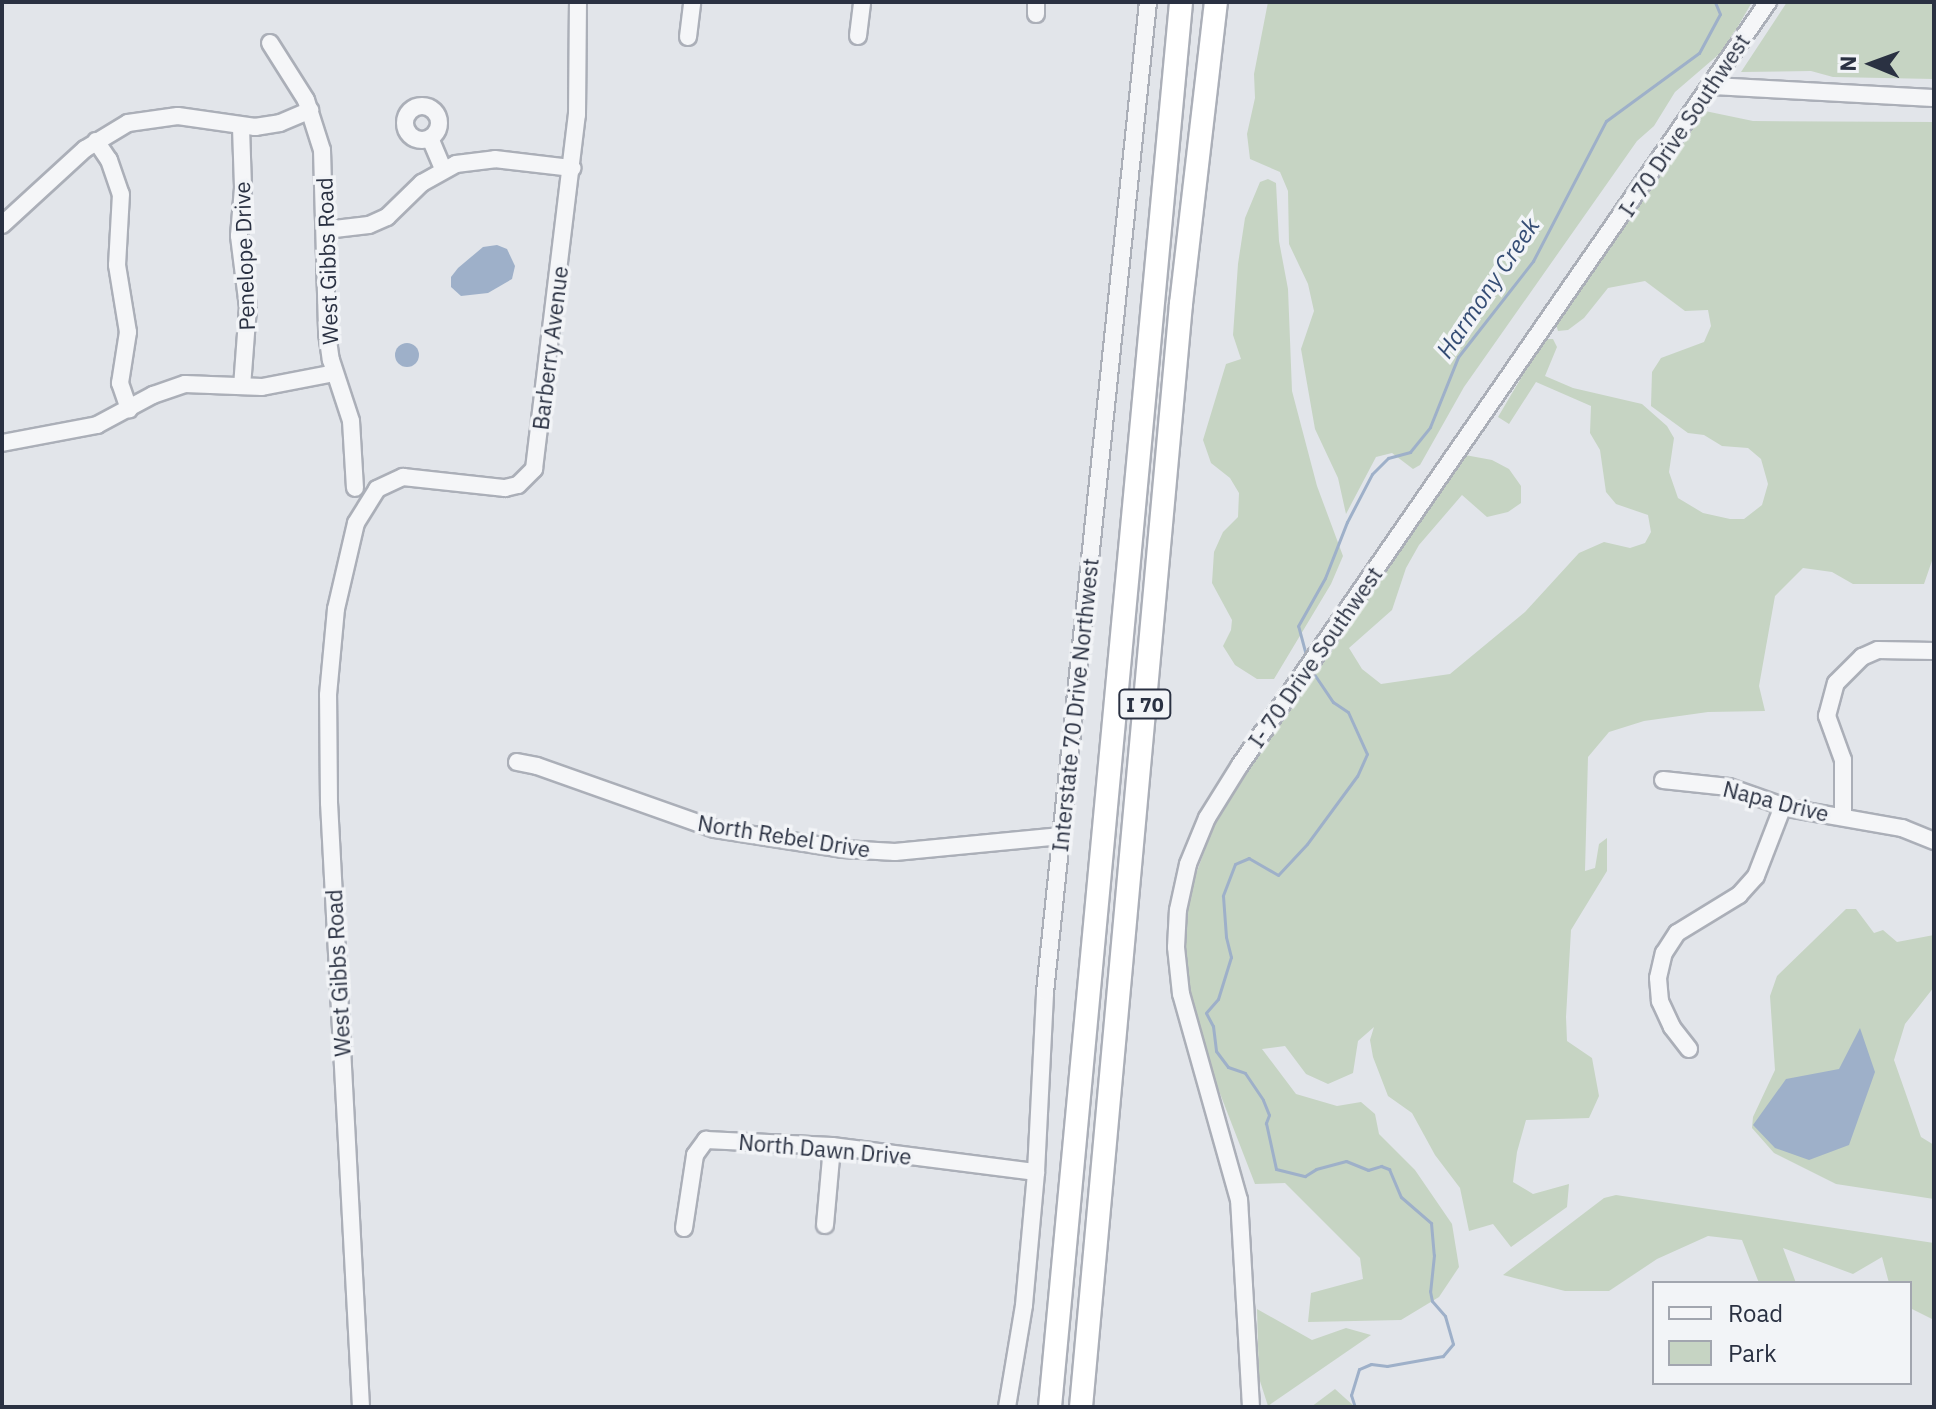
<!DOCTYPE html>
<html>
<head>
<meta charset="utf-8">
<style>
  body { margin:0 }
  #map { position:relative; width:1936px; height:1409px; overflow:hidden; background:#e2e5ea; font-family:"IBM Plex Sans",sans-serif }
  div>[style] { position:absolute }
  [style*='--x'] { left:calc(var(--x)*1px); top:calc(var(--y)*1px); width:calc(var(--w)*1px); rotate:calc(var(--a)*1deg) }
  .green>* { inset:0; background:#c6d4c3 }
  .water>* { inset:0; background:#9eb0c9 }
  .round { border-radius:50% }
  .stream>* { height:3px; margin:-1.5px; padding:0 1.5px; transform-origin:1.5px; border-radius:1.5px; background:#9eb0c9 }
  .roads { filter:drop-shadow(2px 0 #abafb8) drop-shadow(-2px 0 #abafb8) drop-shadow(0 2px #abafb8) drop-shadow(0 -2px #abafb8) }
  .minor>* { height:16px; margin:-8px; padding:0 8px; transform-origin:8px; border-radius:8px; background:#f5f6f8 }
  .minor>.ring { margin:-8px; padding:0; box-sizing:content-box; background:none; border:16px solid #f5f6f8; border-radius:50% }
  .highway>* { height:22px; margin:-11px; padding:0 11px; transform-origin:11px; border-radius:11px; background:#fff }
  span { translate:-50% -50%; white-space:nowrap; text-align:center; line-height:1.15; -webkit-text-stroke:7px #f2f4f7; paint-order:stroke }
  .shield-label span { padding:2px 6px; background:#f2f4f7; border:2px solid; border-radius:6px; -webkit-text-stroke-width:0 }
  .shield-label { font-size:20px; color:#2a3142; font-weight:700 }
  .street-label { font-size:22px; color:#2a3142 }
  .water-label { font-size:24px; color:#354d75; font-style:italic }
  .frame { position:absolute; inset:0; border:4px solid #2a3142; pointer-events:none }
  .legend { position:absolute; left:1652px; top:1281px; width:260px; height:104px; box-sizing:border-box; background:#f2f4f7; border:2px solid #a2a6af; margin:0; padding:10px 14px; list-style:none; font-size:24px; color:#2a3142 }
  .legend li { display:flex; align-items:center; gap:16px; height:40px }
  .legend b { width:40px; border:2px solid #a2a6af }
  .north { position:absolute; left:1832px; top:24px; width:80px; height:80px; -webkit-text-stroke:6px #f2f4f7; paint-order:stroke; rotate:271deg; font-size:22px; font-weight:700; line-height:32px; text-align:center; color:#2a3142 }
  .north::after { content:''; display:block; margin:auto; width:28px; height:36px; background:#2a3142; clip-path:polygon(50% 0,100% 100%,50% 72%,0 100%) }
</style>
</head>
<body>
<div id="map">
  <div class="green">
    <i style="clip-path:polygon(1268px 2px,1752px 2px,1725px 49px,1675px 92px,1654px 126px,1637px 141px,1464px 387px,1420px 465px,1413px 469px,1392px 453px,1376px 457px,1346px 514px,1338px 478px,1315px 429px,1301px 349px,1314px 311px,1308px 284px,1289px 244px,1288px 191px,1280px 172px,1250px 159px,1247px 134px,1255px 98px,1254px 74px)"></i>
    <i style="clip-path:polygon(1787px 2px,1934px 2px,1934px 79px,1833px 77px,1811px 71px,1741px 72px)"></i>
    <i style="clip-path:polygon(1705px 111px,1753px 121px,1934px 122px,1934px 555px,1924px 584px,1853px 584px,1832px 572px,1803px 568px,1775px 596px,1759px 686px,1765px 711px,1708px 712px,1644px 721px,1609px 732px,1588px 757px,1585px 871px,1595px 868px,1599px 844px,1607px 838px,1607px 871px,1571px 930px,1566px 1017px,1567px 1041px,1592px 1058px,1599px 1096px,1589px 1118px,1526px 1120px,1517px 1152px,1513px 1182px,1533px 1194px,1569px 1184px,1567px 1207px,1511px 1247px,1493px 1224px,1469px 1231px,1460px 1188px,1435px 1155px,1412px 1113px,1388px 1096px,1373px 1057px,1370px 1040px,1374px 1027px,1358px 1041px,1353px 1073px,1328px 1084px,1306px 1074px,1285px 1046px,1262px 1049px,1296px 1094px,1337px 1106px,1361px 1102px,1375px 1114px,1379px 1134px,1415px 1170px,1452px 1224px,1459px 1267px,1439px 1297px,1401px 1320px,1308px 1322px,1311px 1293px,1363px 1279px,1360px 1258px,1285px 1183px,1255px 1184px,1214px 1078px,1186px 978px,1185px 925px,1193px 882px,1213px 828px,1253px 762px,1465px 455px,1492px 460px,1509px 469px,1521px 486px,1521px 503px,1508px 512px,1487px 517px,1462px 495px,1419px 545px,1406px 568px,1392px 610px,1349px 648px,1362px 669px,1381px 684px,1450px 674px,1525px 612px,1579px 553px,1604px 542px,1630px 548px,1645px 543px,1651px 532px,1648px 515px,1616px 504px,1606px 492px,1600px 450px,1590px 433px,1591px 406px,1536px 382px,1509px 424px,1498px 417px,1544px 339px,1553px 339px,1557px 347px,1545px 376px,1573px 388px,1642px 404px,1667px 426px,1674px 438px,1669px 472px,1678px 498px,1703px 513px,1730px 519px,1744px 519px,1762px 505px,1768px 484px,1761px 459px,1748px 448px,1722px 446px,1704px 435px,1688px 433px,1651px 406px,1652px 372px,1661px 358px,1704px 342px,1711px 326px,1708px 310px,1685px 311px,1645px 281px,1608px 288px,1584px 318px,1568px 330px,1558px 331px,1555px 321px)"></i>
    <i style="clip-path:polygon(1268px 179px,1276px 183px,1279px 241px,1288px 289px,1292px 391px,1317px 486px,1343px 556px,1331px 584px,1274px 679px,1257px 679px,1235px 665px,1223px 646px,1231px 630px,1232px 620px,1212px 583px,1214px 552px,1223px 532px,1238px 517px,1239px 493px,1230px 478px,1211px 463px,1203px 440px,1226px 364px,1241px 359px,1233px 335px,1238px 264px,1245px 218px,1260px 182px)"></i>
    <i style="clip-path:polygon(1846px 909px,1856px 909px,1874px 933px,1883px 930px,1897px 942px,1934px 935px,1934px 987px,1905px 1024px,1894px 1060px,1921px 1137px,1934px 1145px,1934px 1199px,1836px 1184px,1774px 1153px,1752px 1128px,1753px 1117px,1775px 1070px,1770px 996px,1777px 976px)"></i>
    <i style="clip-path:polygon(1616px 1195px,1934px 1243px,1934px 1320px,1910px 1308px,1910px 1283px,1889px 1283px,1882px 1257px,1853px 1274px,1783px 1248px,1796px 1283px,1759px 1283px,1742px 1240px,1708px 1236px,1657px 1259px,1609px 1291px,1565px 1291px,1503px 1275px,1604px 1198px)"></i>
    <i style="clip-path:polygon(1257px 1309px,1312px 1340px,1346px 1328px,1371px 1335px,1268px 1406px,1259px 1378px)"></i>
    <i style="clip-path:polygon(1335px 1389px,1355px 1407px,1311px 1407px)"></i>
  </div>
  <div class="water">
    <i style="clip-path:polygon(497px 245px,507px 249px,515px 266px,512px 279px,488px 293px,461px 296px,451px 287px,451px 277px,458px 268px,483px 247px)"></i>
    <i class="round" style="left:395px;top:343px;width:24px;height:24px"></i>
    <i style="clip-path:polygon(1860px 1028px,1875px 1072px,1849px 1145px,1809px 1160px,1775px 1148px,1753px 1125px,1786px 1079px,1839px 1069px)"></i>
  </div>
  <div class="stream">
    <i style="--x:1306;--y:655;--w:30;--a:-105"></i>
    <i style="--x:1298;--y:626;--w:55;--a:-60.6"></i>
    <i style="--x:1325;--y:578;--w:60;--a:-68.6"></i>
    <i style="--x:1347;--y:522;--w:54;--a:-62.5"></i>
    <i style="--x:1372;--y:474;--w:23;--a:-45"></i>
    <i style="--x:1388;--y:458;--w:23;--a:-15"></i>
    <i style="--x:1410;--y:452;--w:32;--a:-51"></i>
    <i style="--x:1430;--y:427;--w:75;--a:-68.2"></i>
    <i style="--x:1458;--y:357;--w:122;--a:-52"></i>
    <i style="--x:1533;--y:261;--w:158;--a:-62.5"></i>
    <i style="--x:1606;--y:121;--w:115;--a:-36.2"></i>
    <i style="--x:1699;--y:53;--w:44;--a:-61.7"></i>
    <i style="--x:1720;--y:14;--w:13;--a:-113"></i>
    <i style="--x:1314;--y:674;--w:34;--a:56"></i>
    <i style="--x:1333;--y:702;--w:18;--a:34"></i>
    <i style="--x:1348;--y:712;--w:46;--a:65.7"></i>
    <i style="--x:1367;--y:754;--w:24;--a:114"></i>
    <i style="--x:1357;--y:776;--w:84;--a:126.3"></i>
    <i style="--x:1307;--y:844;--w:42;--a:133.1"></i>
    <i style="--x:1278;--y:875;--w:34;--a:-150"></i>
    <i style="--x:1249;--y:858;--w:15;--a:157"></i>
    <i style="--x:1235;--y:864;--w:34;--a:111"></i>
    <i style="--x:1223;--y:896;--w:41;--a:85.8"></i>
    <i style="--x:1226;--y:937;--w:21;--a:76"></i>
    <i style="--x:1231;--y:957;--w:44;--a:107.2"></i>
    <i style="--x:1218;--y:999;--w:18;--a:131"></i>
    <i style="--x:1206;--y:1013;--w:15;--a:62"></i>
    <i style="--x:1213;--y:1026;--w:25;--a:83"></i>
    <i style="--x:1216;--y:1051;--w:20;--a:53"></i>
    <i style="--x:1228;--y:1067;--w:18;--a:19"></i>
    <i style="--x:1245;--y:1073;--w:32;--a:56"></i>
    <i style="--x:1263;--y:1100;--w:16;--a:68"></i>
    <i style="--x:1269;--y:1115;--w:9;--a:111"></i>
    <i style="--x:1266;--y:1123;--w:47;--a:77.7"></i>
    <i style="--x:1276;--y:1169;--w:30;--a:14"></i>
    <i style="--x:1305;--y:1176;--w:13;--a:-32"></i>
    <i style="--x:1316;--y:1169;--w:31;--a:-15"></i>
    <i style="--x:1346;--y:1161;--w:24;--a:22"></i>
    <i style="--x:1368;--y:1170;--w:14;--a:-17"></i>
    <i style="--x:1381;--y:1166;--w:9;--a:21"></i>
    <i style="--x:1389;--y:1169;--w:30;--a:67"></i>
    <i style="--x:1401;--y:1197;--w:40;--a:41"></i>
    <i style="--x:1431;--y:1223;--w:32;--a:85"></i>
    <i style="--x:1434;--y:1255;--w:36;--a:96"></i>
    <i style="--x:1430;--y:1291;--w:10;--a:79"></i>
    <i style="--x:1432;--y:1301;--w:20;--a:49"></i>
    <i style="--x:1445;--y:1316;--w:29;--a:74"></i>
    <i style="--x:1453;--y:1344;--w:16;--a:130"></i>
    <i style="--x:1443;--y:1356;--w:57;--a:169.9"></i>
    <i style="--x:1387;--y:1366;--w:16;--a:-173"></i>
    <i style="--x:1371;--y:1364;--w:13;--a:157"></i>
    <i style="--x:1359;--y:1369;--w:27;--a:107"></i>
    <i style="--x:1351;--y:1395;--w:13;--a:72"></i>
  </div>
  <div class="roads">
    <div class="minor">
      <i style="--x:1036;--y:2;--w:12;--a:90"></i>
      <i style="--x:858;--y:36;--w:34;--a:-83"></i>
      <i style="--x:688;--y:37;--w:35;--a:-83"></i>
      <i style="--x:270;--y:43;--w:67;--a:57.7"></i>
      <i style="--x:306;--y:100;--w:52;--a:72.3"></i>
      <i style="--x:322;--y:150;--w:183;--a:88.4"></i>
      <i style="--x:327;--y:333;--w:27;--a:82"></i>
      <i style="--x:331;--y:360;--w:64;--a:71.8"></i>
      <i style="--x:351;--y:421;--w:67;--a:86.6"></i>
      <i style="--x:1712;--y:86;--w:222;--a:3.1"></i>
      <i class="ring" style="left:405px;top:106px;width:18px;height:18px"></i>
      <i style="--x:241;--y:127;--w:61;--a:88.1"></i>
      <i style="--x:243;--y:188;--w:48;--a:94.8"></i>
      <i style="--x:239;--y:236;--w:72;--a:82.8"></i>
      <i style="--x:248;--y:307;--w:79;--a:94.3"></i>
      <i style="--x:430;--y:138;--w:34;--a:67"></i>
      <i style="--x:96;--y:141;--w:23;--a:56"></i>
      <i style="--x:109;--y:160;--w:36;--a:71"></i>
      <i style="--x:121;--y:194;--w:71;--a:93.2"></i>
      <i style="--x:117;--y:265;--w:68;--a:80.7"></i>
      <i style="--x:128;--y:332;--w:52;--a:98.9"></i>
      <i style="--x:120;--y:383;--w:28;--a:71"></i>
      <i style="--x:2;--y:225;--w:113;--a:-42.5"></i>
      <i style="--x:85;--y:149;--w:50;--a:-31.2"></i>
      <i style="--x:128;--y:123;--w:50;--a:-8"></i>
      <i style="--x:178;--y:116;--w:78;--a:8.1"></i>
      <i style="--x:255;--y:127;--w:25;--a:-9"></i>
      <i style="--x:280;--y:123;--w:33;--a:-23"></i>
      <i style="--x:326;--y:230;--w:43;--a:-6.6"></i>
      <i style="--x:369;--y:225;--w:20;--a:-24"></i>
      <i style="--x:387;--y:217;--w:49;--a:-44.2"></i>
      <i style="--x:422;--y:183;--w:39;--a:-29"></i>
      <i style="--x:456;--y:164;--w:39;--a:-7"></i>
      <i style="--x:495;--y:159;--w:78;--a:6.7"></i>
      <i style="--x:2;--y:443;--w:97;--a:-10.7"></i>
      <i style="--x:97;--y:425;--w:64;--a:-28.2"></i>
      <i style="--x:153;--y:395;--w:34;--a:-19"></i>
      <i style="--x:185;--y:384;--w:77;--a:2.2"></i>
      <i style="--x:262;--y:387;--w:74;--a:-10.9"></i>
      <i style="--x:517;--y:762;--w:20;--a:11"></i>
      <i style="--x:537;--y:766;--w:189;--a:19.5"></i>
      <i style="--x:715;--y:829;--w:130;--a:8.9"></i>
      <i style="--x:843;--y:849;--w:52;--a:3.3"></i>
      <i style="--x:895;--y:852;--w:167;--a:-5.5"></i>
      <i style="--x:1663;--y:780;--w:66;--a:6.1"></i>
      <i style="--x:1729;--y:787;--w:63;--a:19.6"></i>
      <i style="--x:1788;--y:808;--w:116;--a:10"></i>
      <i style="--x:1902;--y:828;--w:35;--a:22"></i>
      <i style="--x:1843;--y:817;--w:57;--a:-90"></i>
      <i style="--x:1843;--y:760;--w:47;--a:-110"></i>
      <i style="--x:1827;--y:716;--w:34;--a:-75"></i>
      <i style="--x:1836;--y:683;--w:37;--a:-45"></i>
      <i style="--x:1862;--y:657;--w:17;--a:-24"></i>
      <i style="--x:1878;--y:650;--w:56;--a:1"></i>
      <i style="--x:1689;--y:1049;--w:28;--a:-128"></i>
      <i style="--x:1672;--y:1027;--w:29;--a:-115"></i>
      <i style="--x:1660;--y:1001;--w:23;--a:-95"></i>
      <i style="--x:1658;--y:978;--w:26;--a:-77"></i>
      <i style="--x:1664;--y:953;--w:24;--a:-57"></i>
      <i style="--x:1677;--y:933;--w:73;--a:-31.5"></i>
      <i style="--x:1739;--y:895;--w:25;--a:-48"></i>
      <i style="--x:1756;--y:876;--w:75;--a:-68.9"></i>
      <i style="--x:825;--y:1225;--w:79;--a:-84.9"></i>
      <i style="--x:684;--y:1228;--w:74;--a:-81.4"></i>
      <i style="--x:695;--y:1155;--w:19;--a:-54"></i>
      <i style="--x:706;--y:1140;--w:126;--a:2.7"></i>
      <i style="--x:832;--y:1146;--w:206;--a:7.3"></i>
      <i style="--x:361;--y:1407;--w:605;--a:-93.03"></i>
      <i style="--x:329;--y:803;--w:108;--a:-90.5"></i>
      <i style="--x:328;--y:695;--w:86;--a:-84.7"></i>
      <i style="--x:336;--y:609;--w:88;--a:-76.9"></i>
      <i style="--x:356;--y:523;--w:40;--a:-58"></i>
      <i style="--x:377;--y:489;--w:29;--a:-25"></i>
      <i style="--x:403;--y:477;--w:103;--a:6.2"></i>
      <i style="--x:505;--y:488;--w:13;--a:-13"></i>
      <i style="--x:518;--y:485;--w:23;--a:-45"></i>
      <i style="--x:534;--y:469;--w:357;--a:-83.1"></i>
      <i style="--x:577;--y:115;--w:113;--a:-89.5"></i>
      <i style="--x:1007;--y:1407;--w:103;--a:-80.5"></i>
      <i style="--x:1024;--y:1305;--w:134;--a:-84.8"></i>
      <i style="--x:1036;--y:1172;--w:180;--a:-87.1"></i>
      <i style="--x:1045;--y:992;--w:995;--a:-84.06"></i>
      <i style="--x:1251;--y:1407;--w:207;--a:-93.3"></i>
      <i style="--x:1239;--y:1200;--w:214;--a:-105.7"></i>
      <i style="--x:1181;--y:994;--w:47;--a:-96.1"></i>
      <i style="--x:1176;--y:947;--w:37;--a:-87"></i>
      <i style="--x:1178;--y:910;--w:47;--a:-77.7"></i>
      <i style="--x:1188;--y:864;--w:50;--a:-67.6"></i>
      <i style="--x:1207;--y:818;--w:62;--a:-58.1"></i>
      <i style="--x:1240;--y:765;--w:928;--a:-55.32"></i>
    </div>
    <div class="highway">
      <i style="--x:1050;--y:1407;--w:1411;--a:-84.67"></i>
      <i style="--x:1081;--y:1407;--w:1108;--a:-84.82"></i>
      <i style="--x:1181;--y:304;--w:304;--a:-83.4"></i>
    </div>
  </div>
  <div class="shield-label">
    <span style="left:1145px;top:704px">I 70</span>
  </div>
  <div class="street-label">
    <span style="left:1684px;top:125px;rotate:-56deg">I- 70 Drive Southwest</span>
    <span style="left:244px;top:256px;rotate:-92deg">Penelope Drive</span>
    <span style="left:327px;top:261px;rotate:-92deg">West Gibbs Road</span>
    <span style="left:550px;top:348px;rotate:-83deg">Barberry Avenue</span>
    <span style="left:1315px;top:657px;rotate:-55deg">I- 70 Drive Southwest</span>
    <span style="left:1075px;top:705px;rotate:-84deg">Interstate 70 Drive Northwest</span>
    <span style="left:1776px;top:801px;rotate:14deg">Napa Drive</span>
    <span style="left:784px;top:836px;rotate:9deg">North Rebel Drive</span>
    <span style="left:338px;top:973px;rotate:-93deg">West Gibbs Road</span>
    <span style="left:825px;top:1149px;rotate:5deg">North Dawn Drive</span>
  </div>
  <div class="water-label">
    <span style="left:1488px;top:288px;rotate:-56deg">Harmony Creek</span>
  </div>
  <div class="frame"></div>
  <ul class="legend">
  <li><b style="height:10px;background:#f5f6f8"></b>Road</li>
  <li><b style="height:22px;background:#c6d4c3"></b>Park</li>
  </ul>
  <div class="north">N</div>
</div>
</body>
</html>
